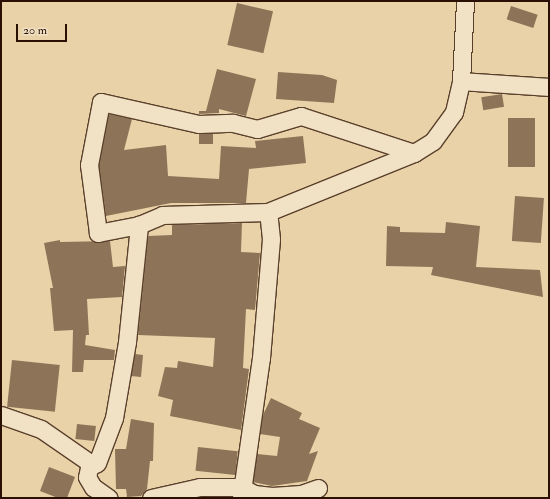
<!DOCTYPE html>
<html>
<head>
<meta charset="utf-8">
<style>
  body { margin:0 }
  #map { position:relative; width:550px; height:499px; overflow:hidden; background:#e9d2a7; font-family:"IM FELL Double Pica",serif }
  div>[style] { position:absolute }
  [style*='--x'] { left:calc(var(--x)*1px); top:calc(var(--y)*1px); width:calc(var(--w)*1px); rotate:calc(var(--a)*1deg) }
  .building>* { inset:0; background:#8d7458; transform-origin:0 0 }
  .roads { filter:drop-shadow(1px 0 #5a402c) drop-shadow(-1px 0 #5a402c) drop-shadow(0 1px #5a402c) drop-shadow(0 -1px #5a402c) }
  .minor>* { height:17px; margin:-8.5px; padding:0 8.5px; transform-origin:8.5px; border-radius:8.5px; background:#f1e2c6 }
  span { translate:-50% -50%; white-space:nowrap; text-align:center; line-height:1.15; -webkit-text-stroke:4px #f1e2c6; paint-order:stroke }
  .frame { position:absolute; inset:0; border:2px solid #2a0f03; pointer-events:none }
  .scale { position:absolute; left:16px; top:24px; width:51px; height:18px; box-sizing:border-box; border:2px solid #2a0f03; border-top:0; padding-left:5px; font-size:12px; line-height:14px; white-space:nowrap; color:#2a0f03; -webkit-text-stroke:3px #f1e2c6; paint-order:stroke }
</style>
</head>
<body>
<div id="map">
  <div class="building">
    <i style="left:237px;top:3px;width:37px;height:43px;rotate:13deg"></i>
    <i style="left:511px;top:6px;width:28px;height:14px;rotate:18deg"></i>
    <i style="clip-path:polygon(217px 69px,256px 79px,246px 116px,219px 109px,219px 113px,199px 114px,199px 111px,206px 111px)"></i>
    <i style="clip-path:polygon(278px 72px,322px 75px,337px 80px,334px 103px,276px 99px)"></i>
    <i style="left:502px;top:94px;width:13px;height:21px;rotate:81deg"></i>
    <i style="clip-path:polygon(109px 114px,132px 119px,124px 150px,166px 145px,168px 176px,219px 179px,221px 146px,256px 148px,255px 141px,303px 136px,306px 163px,249px 169px,246px 203px,171px 203px,106px 216px,99px 165px)"></i>
    <i style="left:508px;top:118px;width:27px;height:49px"></i>
    <i style="left:199px;top:134px;width:14px;height:10px"></i>
    <i style="left:515px;top:196px;width:29px;height:45px;rotate:4deg"></i>
    <i style="clip-path:polygon(446px 222px,480px 226px,476px 267px,540px 270px,543px 297px,431px 275px,433px 267px,386px 266px,387px 226px,400px 227px,400px 232px,445px 233px)"></i>
    <i style="clip-path:polygon(242px 223px,241px 252px,260px 253px,255px 310px,246px 309px,243px 368px,249px 369px,241px 430px,170px 416px,173px 400px,158px 396px,165px 367px,177px 368px,178px 361px,213px 367px,215px 338px,138px 335px,148px 236px,172px 235px,172px 225px)"></i>
    <i style="clip-path:polygon(60px 240px,60px 242px,110px 241px,113px 267px,125px 266px,122px 297px,87px 299px,89px 335px,86px 335px,85px 345px,115px 350px,114px 360px,84px 360px,83px 372px,72px 372px,73px 330px,54px 331px,50px 288px,53px 288px,44px 243px)"></i>
    <i style="clip-path:polygon(135px 354px,143px 355px,141px 377px,131px 376px)"></i>
    <i style="left:12px;top:360px;width:48px;height:47px;rotate:6deg"></i>
    <i style="clip-path:polygon(271px 398px,302px 413px,299px 419px,320px 428px,309px 454px,318px 451px,307px 481px,272px 486px,253px 482px,257px 454px,277px 456px,280px 437px,260px 434px,263px 415px)"></i>
    <i style="clip-path:polygon(131px 419px,154px 423px,153px 461px,150px 461px,147px 489px,141px 496px,127px 497px,126px 489px,116px 489px,115px 449px,126px 449px)"></i>
    <i style="left:77px;top:424px;width:19px;height:15px;rotate:6deg"></i>
    <i style="left:198px;top:447px;width:40px;height:24px;rotate:6deg"></i>
    <i style="clip-path:polygon(49px 467px,75px 477px,67px 498px,58px 498px,40px 491px)"></i>
  </div>
  <div class="roads">
    <div class="minor">
      <i style="--x:461;--y:81;--w:80;--a:-87.1"></i>
      <i style="--x:139;--y:225;--w:42;--a:169"></i>
      <i style="--x:98;--y:233;--w:69;--a:-97.5"></i>
      <i style="--x:89;--y:165;--w:64;--a:-79.2"></i>
      <i style="--x:101;--y:102;--w:100;--a:12.7"></i>
      <i style="--x:199;--y:124;--w:34;--a:-2"></i>
      <i style="--x:233;--y:123;--w:25;--a:14"></i>
      <i style="--x:257;--y:129;--w:46;--a:-16.5"></i>
      <i style="--x:301;--y:116;--w:119;--a:18.1"></i>
      <i style="--x:1;--y:415;--w:42;--a:19.3"></i>
      <i style="--x:41;--y:429;--w:63;--a:34.7"></i>
      <i style="--x:93;--y:465;--w:4;--a:-27"></i>
      <i style="--x:97;--y:463;--w:48;--a:-69.3"></i>
      <i style="--x:114;--y:418;--w:77;--a:-80.3"></i>
      <i style="--x:127;--y:342;--w:118;--a:-84.1"></i>
      <i style="--x:139;--y:225;--w:25;--a:-23"></i>
      <i style="--x:162;--y:215;--w:106;--a:-1.6"></i>
      <i style="--x:268;--y:212;--w:157;--a:-22"></i>
      <i style="--x:414;--y:153;--w:22;--a:-32"></i>
      <i style="--x:433;--y:141;--w:36;--a:-54"></i>
      <i style="--x:454;--y:112;--w:32;--a:-77"></i>
      <i style="--x:461;--y:81;--w:88;--a:3.9"></i>
      <i style="--x:90;--y:463;--w:14;--a:102"></i>
      <i style="--x:87;--y:477;--w:12;--a:59"></i>
      <i style="--x:93;--y:487;--w:19;--a:35"></i>
      <i style="--x:151;--y:498;--w:50;--a:-12.7"></i>
      <i style="--x:200;--y:487;--w:41;--a:0"></i>
      <i style="--x:241;--y:487;--w:15;--a:28"></i>
      <i style="--x:254;--y:494;--w:18;--a:6"></i>
      <i style="--x:272;--y:496;--w:29;--a:-4"></i>
      <i style="--x:301;--y:494;--w:18;--a:-19"></i>
      <i style="--x:241;--y:498;--w:141;--a:-81.9"></i>
      <i style="--x:261;--y:358;--w:119;--a:-85.2"></i>
      <i style="--x:271;--y:239;--w:27;--a:-96"></i>
    </div>
  </div>
  <div class="frame"></div>
  <div class="scale">20 m</div>
</div>
</body>
</html>
